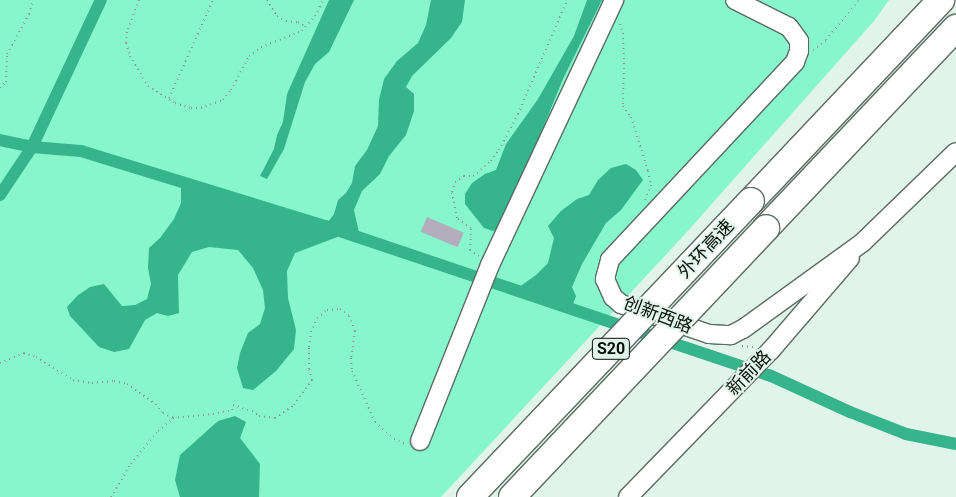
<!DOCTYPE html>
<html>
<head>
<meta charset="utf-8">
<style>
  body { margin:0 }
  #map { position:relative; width:956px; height:497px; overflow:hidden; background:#e1f4eb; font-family:Roboto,"Noto Sans SC",sans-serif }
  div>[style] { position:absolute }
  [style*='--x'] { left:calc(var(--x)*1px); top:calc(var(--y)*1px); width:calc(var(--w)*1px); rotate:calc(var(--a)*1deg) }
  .green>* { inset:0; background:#88f6cd }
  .water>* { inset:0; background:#36b48b }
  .canal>* { height:12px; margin:-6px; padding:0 6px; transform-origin:6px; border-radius:6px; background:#36b48b }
  .building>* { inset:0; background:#b3acbc; transform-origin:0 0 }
  .path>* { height:2px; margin-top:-1px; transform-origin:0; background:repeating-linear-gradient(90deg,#8a9992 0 1px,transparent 0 5px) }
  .roads { filter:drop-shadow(1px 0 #5a6b63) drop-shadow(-1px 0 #5a6b63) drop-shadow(0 1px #5a6b63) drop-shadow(0 -1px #5a6b63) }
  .minor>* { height:18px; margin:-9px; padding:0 9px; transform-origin:9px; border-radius:9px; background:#fff }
  .highway>* { height:26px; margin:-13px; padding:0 13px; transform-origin:13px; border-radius:13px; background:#fff }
  .bridges { filter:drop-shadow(1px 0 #5a6b63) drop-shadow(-1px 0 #5a6b63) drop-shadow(0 1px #5a6b63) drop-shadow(0 -1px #5a6b63) }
  .highway-bridge>* { height:26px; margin:-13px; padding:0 13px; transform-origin:13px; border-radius:13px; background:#fff }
  span { translate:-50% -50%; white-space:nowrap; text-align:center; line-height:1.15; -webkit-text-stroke:4px #e1f4eb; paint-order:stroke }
  .shield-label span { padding:1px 4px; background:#e1f4eb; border:1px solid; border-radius:4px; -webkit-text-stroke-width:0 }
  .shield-label { font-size:16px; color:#080f0c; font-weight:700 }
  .street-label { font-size:18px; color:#080f0c }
</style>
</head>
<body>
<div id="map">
  <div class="green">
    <i style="clip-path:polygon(0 0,889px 0,874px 21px,687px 232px,441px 497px,0 497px)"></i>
  </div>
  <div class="water">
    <i style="clip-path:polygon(329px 0,354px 0,329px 52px,315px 64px,305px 82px,284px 149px,267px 179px,260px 176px,274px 149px,277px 135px,283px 122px,287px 94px)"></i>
    <i style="clip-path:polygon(431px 0,465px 0,462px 22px,451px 38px,412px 76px,406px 87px,414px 94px,414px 111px,406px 135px,389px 156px,380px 174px,362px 191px,354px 210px,360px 237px,348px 233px,295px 253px,287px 271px,288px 298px,296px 330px,294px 349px,276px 371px,253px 390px,243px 388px,237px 368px,240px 353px,248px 333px,260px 324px,265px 308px,263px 290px,253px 268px,238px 250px,209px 247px,192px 252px,178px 275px,179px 313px,168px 316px,157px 313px,145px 320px,129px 349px,114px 352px,99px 347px,70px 316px,67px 307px,77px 296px,90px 287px,104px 284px,122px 306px,135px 305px,147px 299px,151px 284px,148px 268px,149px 248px,160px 238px,174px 219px,181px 203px,181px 181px,325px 226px,334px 214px,338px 200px,346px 193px,352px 183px,355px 166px,367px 150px,378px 126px,379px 100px,384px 79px,397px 61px,418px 43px,426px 25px)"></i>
    <i style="clip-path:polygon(587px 0,602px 0,563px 79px,502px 228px,493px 231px,484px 228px,465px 204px,465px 194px,472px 183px,485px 174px,496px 170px,506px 144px,538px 99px,574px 36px)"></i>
    <i style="clip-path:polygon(626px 164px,636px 170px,643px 180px,621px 210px,606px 223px,582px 264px,572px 287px,576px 296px,571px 309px,515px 290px,536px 275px,548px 263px,554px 238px,548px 226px,561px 211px,577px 199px,589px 195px,598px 180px,611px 168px)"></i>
    <i style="clip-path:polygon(235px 416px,246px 422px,240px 438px,260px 464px,259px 497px,180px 497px,175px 480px,180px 455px,218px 421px)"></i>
  </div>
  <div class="canal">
    <i style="--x:0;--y:140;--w:33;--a:12"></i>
    <i style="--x:32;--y:147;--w:49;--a:4.7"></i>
    <i style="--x:81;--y:151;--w:255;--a:17.1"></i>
    <i style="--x:325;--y:226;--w:468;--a:18.6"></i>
    <i style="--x:769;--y:375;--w:89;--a:24.6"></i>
    <i style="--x:850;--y:412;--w:60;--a:21.4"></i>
    <i style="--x:906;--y:434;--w:51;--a:11.3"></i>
    <i style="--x:0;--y:195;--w:58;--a:-56.3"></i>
    <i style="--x:32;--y:147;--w:162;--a:-64.9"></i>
  </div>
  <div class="building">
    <i style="left:427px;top:217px;width:40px;height:16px;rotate:23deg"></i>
  </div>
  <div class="path">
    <i style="--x:139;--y:0;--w:34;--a:111"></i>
    <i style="--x:127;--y:32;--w:11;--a:95"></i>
    <i style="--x:126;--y:43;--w:14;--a:73"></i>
    <i style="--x:130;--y:56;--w:35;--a:59"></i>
    <i style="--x:148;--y:86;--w:32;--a:32"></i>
    <i style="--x:175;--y:103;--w:17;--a:17"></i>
    <i style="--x:191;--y:108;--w:10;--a:0"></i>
    <i style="--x:201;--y:108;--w:23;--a:-20"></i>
    <i style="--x:223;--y:100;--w:13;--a:-51"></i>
    <i style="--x:231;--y:90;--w:38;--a:-62"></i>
    <i style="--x:249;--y:56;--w:15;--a:-37"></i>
    <i style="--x:261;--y:47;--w:44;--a:-21.3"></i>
    <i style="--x:302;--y:31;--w:20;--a:-49"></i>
    <i style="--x:315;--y:16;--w:18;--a:-63"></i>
    <i style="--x:267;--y:0;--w:19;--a:58"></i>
    <i style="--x:277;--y:16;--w:10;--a:29"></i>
    <i style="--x:286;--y:21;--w:12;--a:5"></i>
    <i style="--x:298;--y:22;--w:9;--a:32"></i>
    <i style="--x:620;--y:24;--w:9;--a:72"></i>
    <i style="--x:623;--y:33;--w:35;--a:88"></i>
    <i style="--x:624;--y:68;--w:38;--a:92"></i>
    <i style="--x:623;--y:106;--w:14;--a:54"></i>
    <i style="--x:631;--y:117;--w:57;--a:72.5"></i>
    <i style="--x:648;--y:171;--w:14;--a:78"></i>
    <i style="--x:651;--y:185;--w:16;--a:112"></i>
    <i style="--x:813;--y:50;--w:16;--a:-38"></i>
    <i style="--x:826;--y:40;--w:52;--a:-50.5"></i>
    <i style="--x:0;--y:88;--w:8;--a:-45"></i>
    <i style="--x:6;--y:82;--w:28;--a:-88"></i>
    <i style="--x:7;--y:54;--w:46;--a:-61.2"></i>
    <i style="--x:29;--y:14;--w:15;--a:-74"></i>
    <i style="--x:169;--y:98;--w:107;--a:-65.8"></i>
    <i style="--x:479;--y:256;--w:11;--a:-146"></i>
    <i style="--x:470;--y:250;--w:22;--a:-87"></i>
    <i style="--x:471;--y:228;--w:17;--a:-144"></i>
    <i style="--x:457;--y:218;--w:26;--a:-101"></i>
    <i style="--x:452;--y:192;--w:10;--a:-73"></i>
    <i style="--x:455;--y:182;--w:11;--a:-34"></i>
    <i style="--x:464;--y:176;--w:9;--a:0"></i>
    <i style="--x:473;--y:176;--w:23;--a:-40"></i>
    <i style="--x:491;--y:161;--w:14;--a:-54"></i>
    <i style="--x:499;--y:150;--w:41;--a:-62.2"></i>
    <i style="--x:518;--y:114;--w:124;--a:-66.7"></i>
    <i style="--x:742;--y:346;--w:11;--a:5"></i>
    <i style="--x:0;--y:363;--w:26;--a:-23"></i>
    <i style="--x:24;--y:353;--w:13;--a:18"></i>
    <i style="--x:36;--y:357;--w:44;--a:31.9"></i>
    <i style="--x:73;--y:380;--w:19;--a:9"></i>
    <i style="--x:92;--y:383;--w:22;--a:-5"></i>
    <i style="--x:114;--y:381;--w:13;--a:13"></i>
    <i style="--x:127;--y:384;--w:35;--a:35"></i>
    <i style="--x:156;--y:404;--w:11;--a:52"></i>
    <i style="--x:163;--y:413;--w:11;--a:27"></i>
    <i style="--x:173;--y:418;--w:40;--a:-5.7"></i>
    <i style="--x:213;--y:414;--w:19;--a:-12"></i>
    <i style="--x:232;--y:410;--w:5;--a:-79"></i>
    <i style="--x:233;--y:405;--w:20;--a:18"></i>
    <i style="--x:252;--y:411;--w:9;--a:36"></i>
    <i style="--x:259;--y:416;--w:16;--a:7"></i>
    <i style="--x:275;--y:418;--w:23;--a:-34"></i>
    <i style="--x:294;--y:405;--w:31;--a:-54"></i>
    <i style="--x:312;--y:380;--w:11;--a:-105"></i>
    <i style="--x:309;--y:369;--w:22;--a:-90"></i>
    <i style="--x:309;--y:347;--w:15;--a:-82"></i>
    <i style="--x:311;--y:332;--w:15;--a:-67"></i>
    <i style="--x:317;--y:318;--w:13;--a:-39"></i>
    <i style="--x:327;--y:310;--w:13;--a:-4"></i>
    <i style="--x:340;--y:309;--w:11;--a:38"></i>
    <i style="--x:349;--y:316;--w:16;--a:68"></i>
    <i style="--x:355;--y:331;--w:27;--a:98"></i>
    <i style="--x:351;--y:358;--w:13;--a:86"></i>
    <i style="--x:352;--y:371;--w:56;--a:65.7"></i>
    <i style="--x:375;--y:422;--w:25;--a:42"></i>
    <i style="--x:394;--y:439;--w:12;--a:24"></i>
    <i style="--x:111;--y:497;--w:39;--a:-59"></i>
    <i style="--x:131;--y:464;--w:43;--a:-50.7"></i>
    <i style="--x:158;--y:431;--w:20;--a:-41"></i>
  </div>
  <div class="roads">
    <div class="minor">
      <i style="--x:735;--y:0;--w:60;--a:26.6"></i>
      <i style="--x:789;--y:27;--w:17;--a:54"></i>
      <i style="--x:799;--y:41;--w:10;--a:90"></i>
      <i style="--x:799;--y:51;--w:12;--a:110"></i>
      <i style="--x:795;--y:62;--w:271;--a:133.1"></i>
      <i style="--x:610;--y:260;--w:20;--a:105"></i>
      <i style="--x:605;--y:279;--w:20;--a:66"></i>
      <i style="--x:613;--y:297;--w:11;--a:41"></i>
      <i style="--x:621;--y:304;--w:93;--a:18.8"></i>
      <i style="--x:709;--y:334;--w:22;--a:3"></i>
      <i style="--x:731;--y:335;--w:13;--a:-27"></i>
      <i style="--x:743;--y:329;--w:148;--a:-35.9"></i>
      <i style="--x:863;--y:242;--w:129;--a:-44.1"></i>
      <i style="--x:420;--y:441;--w:189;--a:-68.3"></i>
      <i style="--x:490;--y:265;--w:293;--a:-64.9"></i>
      <i style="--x:628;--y:497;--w:205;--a:-45.8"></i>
      <i style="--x:771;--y:350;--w:121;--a:-49.3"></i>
    </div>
    <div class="highway">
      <i style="--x:751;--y:201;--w:277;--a:-46.6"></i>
      <i style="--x:766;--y:228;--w:276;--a:-46.5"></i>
    </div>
  </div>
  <div class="bridges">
    <div class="highway-bridge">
      <i style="--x:470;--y:497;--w:408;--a:-46.5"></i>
      <i style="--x:512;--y:497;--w:370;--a:-46.6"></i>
    </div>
  </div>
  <div class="shield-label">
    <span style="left:611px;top:349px">S20</span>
  </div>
  <div class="street-label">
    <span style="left:706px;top:249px;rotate:-47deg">外环高速</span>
    <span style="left:658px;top:315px;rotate:21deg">创新西路</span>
    <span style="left:749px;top:373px;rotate:-46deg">新前路</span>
  </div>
</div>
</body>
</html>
